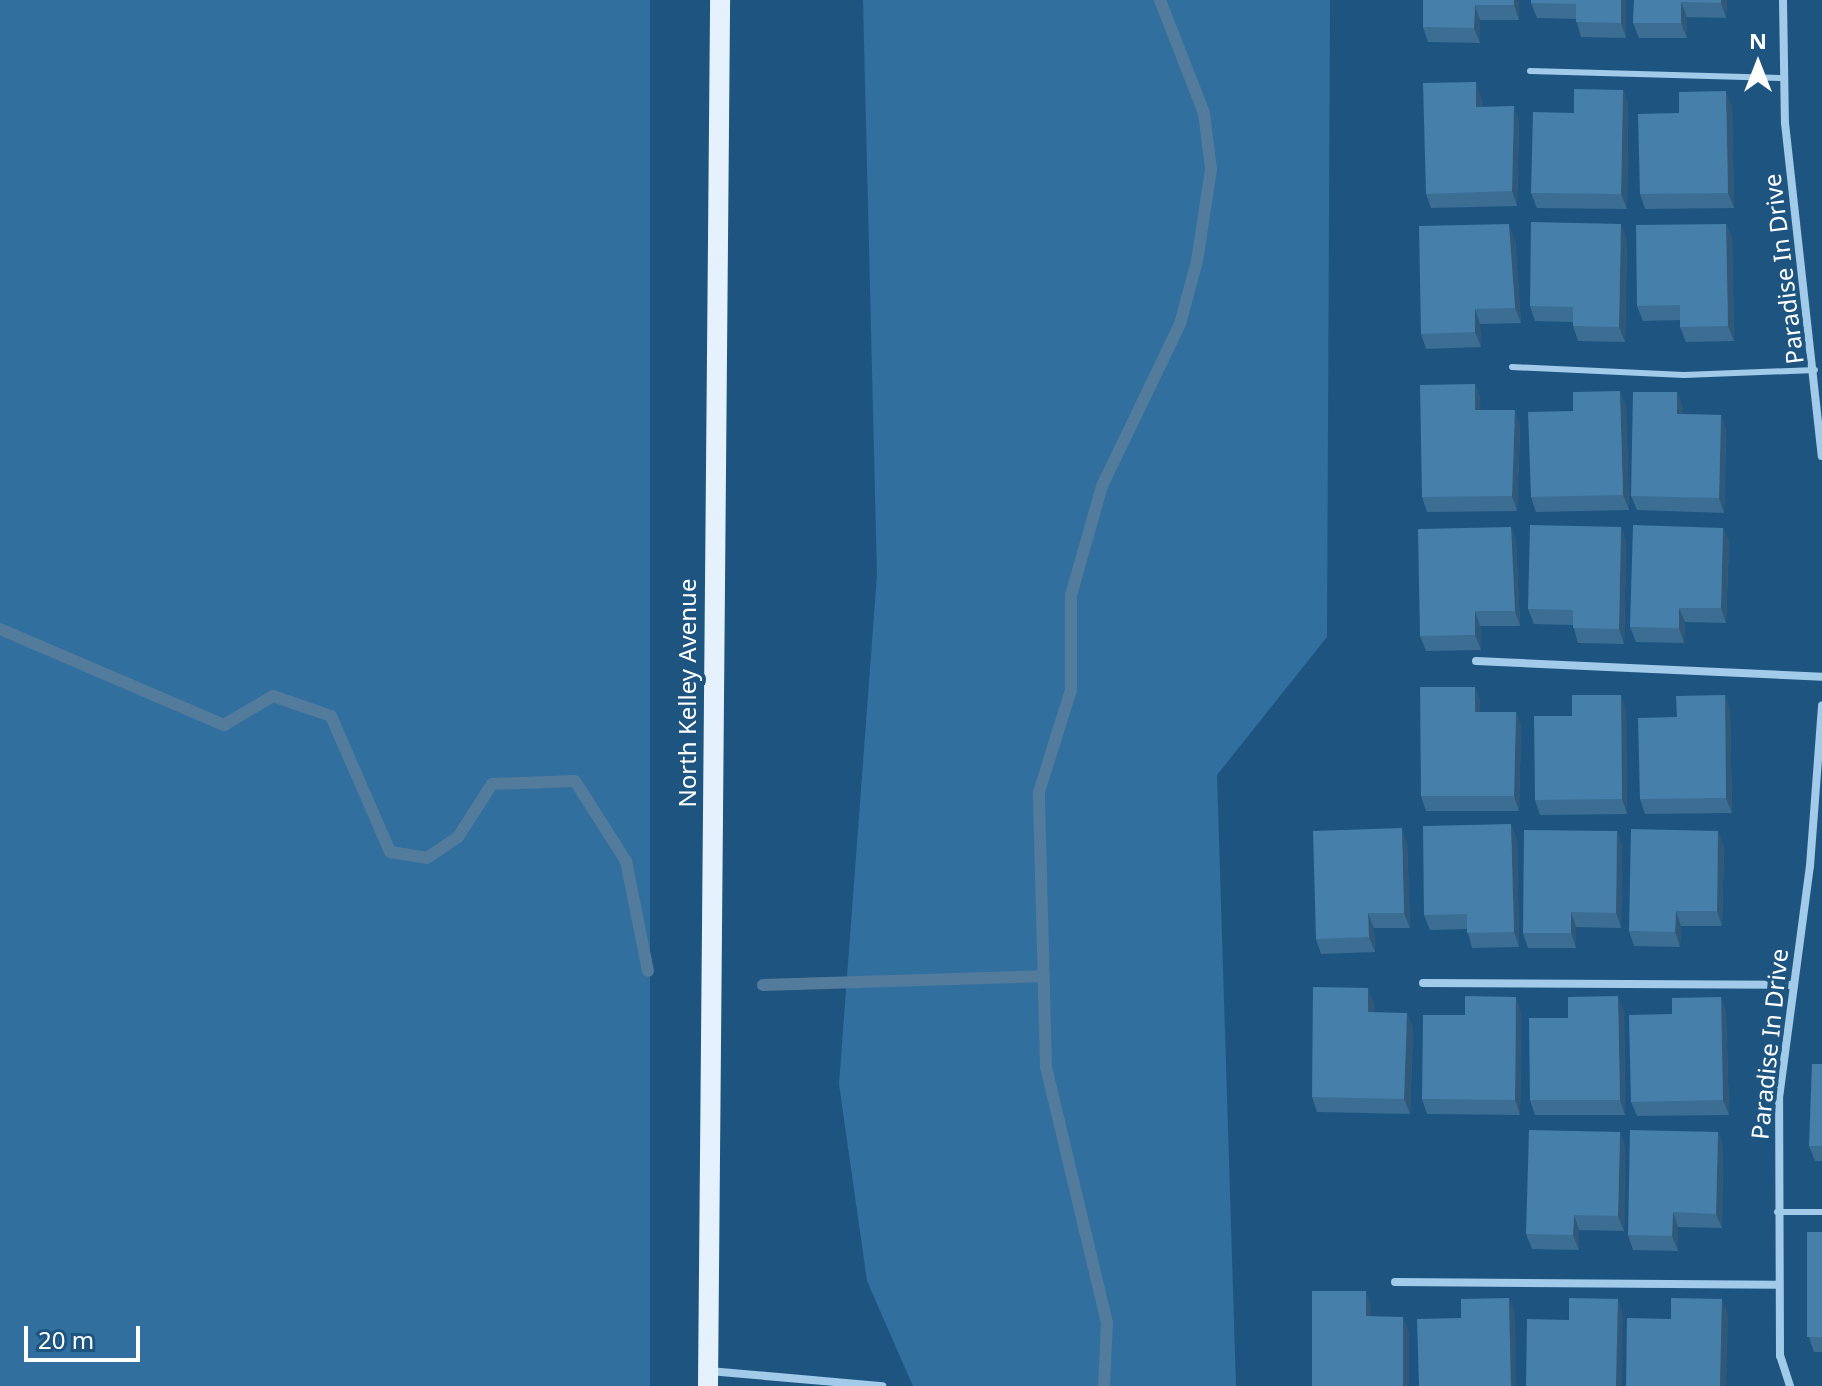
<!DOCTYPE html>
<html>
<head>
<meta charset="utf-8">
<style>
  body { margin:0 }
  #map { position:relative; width:1822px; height:1386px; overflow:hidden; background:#1e5580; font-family:"Noto Sans",sans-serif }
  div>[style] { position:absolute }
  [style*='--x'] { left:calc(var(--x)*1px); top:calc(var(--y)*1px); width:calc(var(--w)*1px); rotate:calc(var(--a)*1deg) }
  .green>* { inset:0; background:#316f9f; transform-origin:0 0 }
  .stream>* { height:12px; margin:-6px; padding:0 6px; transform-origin:6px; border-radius:6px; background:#537b9b }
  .lane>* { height:6px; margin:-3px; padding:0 3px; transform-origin:3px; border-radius:3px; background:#a2cbe9 }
  .street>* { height:8px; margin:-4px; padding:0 4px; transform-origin:4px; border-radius:4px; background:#a2cbe9 }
  .primary>* { height:20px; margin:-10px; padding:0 10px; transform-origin:10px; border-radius:10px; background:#e5f2fe }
  .wall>* { inset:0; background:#3c6d92 }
  .shaded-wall>* { inset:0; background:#315977 }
  .building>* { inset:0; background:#467faa; transform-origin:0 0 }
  span { translate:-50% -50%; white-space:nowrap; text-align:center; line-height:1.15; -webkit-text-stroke:8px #1e5580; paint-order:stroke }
  .street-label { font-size:24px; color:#fff }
  .north { position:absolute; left:1718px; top:24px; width:80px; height:80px; -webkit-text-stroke:6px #1e5580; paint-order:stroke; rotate:0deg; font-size:22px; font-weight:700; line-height:32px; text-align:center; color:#fff }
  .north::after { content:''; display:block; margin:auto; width:28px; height:36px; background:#fff; clip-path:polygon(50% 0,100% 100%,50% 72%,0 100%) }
  .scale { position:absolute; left:24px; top:1326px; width:116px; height:36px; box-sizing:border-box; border:4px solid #fff; border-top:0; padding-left:10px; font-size:24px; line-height:28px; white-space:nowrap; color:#fff; -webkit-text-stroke:6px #1e5580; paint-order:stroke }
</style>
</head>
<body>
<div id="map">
  <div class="green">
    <i style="left:0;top:0;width:650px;height:1386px"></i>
    <i style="clip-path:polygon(863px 0,1330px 0,1327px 637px,1217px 775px,1236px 1386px,913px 1386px,867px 1281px,839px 1084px,877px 575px)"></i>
  </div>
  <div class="stream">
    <i style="--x:0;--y:629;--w:244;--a:23.2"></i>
    <i style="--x:224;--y:725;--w:57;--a:-30.6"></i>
    <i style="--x:273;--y:696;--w:61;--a:19"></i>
    <i style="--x:331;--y:716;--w:148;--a:66.5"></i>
    <i style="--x:390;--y:852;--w:37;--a:9"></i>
    <i style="--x:427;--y:858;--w:37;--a:-34"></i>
    <i style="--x:458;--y:837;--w:63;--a:-57.3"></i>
    <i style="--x:492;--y:784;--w:83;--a:-2.1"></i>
    <i style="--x:575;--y:781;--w:95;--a:57.5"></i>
    <i style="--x:626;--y:861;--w:112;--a:78.7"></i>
    <i style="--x:763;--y:985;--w:281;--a:-1.8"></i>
    <i style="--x:1104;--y:1386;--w:63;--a:-87.3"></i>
    <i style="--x:1107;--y:1323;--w:263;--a:-103.4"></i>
    <i style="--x:1046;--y:1067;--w:275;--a:-91.5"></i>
    <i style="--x:1039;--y:792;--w:107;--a:-72.6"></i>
    <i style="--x:1071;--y:690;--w:95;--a:-90"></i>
    <i style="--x:1071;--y:595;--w:113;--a:-74.1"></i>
    <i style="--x:1102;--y:486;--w:180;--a:-64.3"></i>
    <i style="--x:1180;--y:324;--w:65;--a:-74.9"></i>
    <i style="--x:1197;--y:261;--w:93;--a:-81.3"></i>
    <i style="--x:1211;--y:169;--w:56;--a:-97.1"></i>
    <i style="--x:1204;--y:113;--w:121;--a:-111.3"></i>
  </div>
  <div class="lane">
    <i style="--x:1530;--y:71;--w:252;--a:1.6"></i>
    <i style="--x:1512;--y:367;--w:172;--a:2.7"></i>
    <i style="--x:1684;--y:375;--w:131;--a:-2.2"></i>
    <i style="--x:1777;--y:1212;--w:45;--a:0"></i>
  </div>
  <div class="street">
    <i style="--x:1783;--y:0;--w:123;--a:89.1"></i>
    <i style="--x:1785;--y:123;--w:335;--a:83.7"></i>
    <i style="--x:1476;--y:661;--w:346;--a:2.6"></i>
    <i style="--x:1423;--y:983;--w:371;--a:0.3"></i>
    <i style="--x:1395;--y:1282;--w:383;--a:0.4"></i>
    <i style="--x:709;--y:1371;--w:174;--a:5"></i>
    <i style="--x:1790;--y:1386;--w:32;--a:-108"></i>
    <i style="--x:1780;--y:1356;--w:258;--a:-90.2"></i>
    <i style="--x:1779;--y:1098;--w:234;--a:-82.4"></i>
    <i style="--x:1810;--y:866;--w:161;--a:-85.7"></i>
  </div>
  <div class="primary">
    <i style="--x:708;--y:1386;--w:1386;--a:-89.5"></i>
  </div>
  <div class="wall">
    <i style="clip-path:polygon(1423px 0,1519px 0,1519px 20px,1480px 20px,1480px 43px,1428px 42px,1423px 27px)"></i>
    <i style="clip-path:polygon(1626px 0,1626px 38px,1581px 37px,1576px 19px,1537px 18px,1531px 3px)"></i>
    <i style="clip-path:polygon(1634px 0,1727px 0,1726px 18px,1687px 17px,1687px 38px,1639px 38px,1633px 23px)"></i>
    <i style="clip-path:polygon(1623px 90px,1628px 105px,1627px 209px,1537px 208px,1531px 193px,1574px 113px)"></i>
    <i style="clip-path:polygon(1481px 97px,1482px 107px,1519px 121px,1517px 206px,1431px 208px,1426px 194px)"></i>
    <i style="clip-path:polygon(1732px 106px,1734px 208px,1645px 209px,1640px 194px)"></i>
    <i style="clip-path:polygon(1726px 224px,1732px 238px,1734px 341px,1686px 342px,1680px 327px,1680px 320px,1643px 321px,1637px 306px)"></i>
    <i style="clip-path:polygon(1515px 239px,1521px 323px,1480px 324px,1481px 347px,1426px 349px,1421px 334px)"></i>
    <i style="clip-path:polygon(1627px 239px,1625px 342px,1578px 341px,1573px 326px,1573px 322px,1535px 321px,1530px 306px)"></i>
    <i style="clip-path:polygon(1475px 384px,1480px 398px,1480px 410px,1520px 425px,1517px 511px,1427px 512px,1422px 497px)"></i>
    <i style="clip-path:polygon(1626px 406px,1629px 510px,1536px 512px,1531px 497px,1573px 411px)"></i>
    <i style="clip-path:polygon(1683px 407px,1682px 414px,1721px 415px,1726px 430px,1724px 513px,1637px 510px,1631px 496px)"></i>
    <i style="clip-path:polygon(1511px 527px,1516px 542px,1520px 626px,1480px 626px,1481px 650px,1426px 651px,1420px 636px)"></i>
    <i style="clip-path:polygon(1621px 527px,1626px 542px,1624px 644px,1578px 643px,1573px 625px,1534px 624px,1528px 609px)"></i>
    <i style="clip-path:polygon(1723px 528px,1729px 542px,1726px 623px,1685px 622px,1684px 643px,1636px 642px,1630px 627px)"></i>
    <i style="clip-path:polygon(1475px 687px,1480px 702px,1480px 712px,1516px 712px,1521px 727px,1519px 811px,1426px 811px,1421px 796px)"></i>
    <i style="clip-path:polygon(1725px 695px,1730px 710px,1732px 813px,1645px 814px,1640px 799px,1677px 717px)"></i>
    <i style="clip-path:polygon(1626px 709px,1627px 814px,1540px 815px,1535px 800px,1572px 716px)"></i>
    <i style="clip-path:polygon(1617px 831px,1622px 846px,1621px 928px,1576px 927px,1576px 948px,1528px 948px,1523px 933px)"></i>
    <i style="clip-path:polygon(1517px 839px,1519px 947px,1472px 948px,1467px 929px,1430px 930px,1424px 915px)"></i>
    <i style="clip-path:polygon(1407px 843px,1410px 928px,1374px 928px,1375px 952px,1321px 954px,1316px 939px)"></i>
    <i style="clip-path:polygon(1724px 846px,1722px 926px,1681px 926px,1680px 947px,1634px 946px,1629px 931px)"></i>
    <i style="clip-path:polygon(1721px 997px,1726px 1012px,1729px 1115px,1637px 1116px,1631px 1102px,1672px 1014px)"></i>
    <i style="clip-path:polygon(1374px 1003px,1373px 1012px,1413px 1028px,1410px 1114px,1317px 1112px,1312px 1097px)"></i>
    <i style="clip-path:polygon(1624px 1011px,1625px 1115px,1535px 1115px,1530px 1100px,1568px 1018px)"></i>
    <i style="clip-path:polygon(1521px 1012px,1520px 1115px,1427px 1114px,1422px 1099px,1465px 1015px)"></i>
    <i style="clip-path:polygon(1822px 1064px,1822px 1161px,1815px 1161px,1809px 1146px)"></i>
    <i style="clip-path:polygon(1620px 1132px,1625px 1147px,1624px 1231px,1579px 1230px,1579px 1250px,1532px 1249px,1526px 1234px)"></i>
    <i style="clip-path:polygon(1718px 1132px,1723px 1147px,1722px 1228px,1678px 1227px,1678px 1251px,1633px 1250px,1628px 1235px)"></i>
    <i style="clip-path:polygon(1822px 1232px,1822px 1352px,1814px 1352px,1809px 1337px)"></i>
  </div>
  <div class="shaded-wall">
    <i style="clip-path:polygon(1514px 0,1519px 0,1519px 20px,1514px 5px)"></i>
    <i style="clip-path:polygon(1621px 0,1626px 0,1626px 38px,1621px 23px)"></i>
    <i style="clip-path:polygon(1721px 0,1727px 0,1726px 18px,1721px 3px)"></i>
    <i style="clip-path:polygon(1681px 2px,1687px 17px,1687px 38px,1681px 23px)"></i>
    <i style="clip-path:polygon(1475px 5px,1480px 20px,1480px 43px,1474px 28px)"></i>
    <i style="clip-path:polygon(1476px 82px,1481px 97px,1482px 122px,1476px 107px)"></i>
    <i style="clip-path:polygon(1623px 90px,1628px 105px,1627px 209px,1621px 194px)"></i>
    <i style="clip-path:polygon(1726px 91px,1732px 106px,1734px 208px,1728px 193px)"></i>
    <i style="clip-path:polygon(1514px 106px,1519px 121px,1517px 206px,1512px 191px)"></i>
    <i style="clip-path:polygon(1509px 224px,1515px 239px,1521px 323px,1515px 308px)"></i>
    <i style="clip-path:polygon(1621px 224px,1627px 239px,1625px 342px,1619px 327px)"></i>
    <i style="clip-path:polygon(1726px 224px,1732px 238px,1734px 341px,1728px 326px)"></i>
    <i style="clip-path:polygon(1475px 309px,1480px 324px,1481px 347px,1475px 332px)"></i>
    <i style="clip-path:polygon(1475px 384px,1480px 398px,1481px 425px,1475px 410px)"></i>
    <i style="clip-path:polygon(1620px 391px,1626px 406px,1629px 510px,1623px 495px)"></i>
    <i style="clip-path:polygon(1677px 392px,1683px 407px,1682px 429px,1677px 414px)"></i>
    <i style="clip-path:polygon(1515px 410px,1520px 425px,1517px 511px,1512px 496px)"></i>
    <i style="clip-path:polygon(1721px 415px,1726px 430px,1724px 513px,1719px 498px)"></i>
    <i style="clip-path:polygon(1511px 527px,1516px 542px,1520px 626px,1515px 611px)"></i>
    <i style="clip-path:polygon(1621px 527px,1626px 542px,1624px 644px,1619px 629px)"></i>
    <i style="clip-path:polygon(1723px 528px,1729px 542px,1726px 623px,1721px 608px)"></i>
    <i style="clip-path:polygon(1679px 608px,1685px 622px,1684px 643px,1679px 628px)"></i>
    <i style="clip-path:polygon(1475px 611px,1480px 626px,1481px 650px,1475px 635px)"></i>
    <i style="clip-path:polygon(1475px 687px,1480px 702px,1480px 727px,1475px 712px)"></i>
    <i style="clip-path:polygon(1621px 695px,1626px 709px,1627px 814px,1622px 799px)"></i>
    <i style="clip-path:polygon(1725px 695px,1730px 710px,1732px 813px,1726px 798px)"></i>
    <i style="clip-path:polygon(1516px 712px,1521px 727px,1519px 811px,1514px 796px)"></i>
    <i style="clip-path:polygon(1511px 824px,1517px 839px,1519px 947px,1514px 932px)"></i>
    <i style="clip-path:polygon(1402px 828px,1407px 843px,1410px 928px,1404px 913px)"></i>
    <i style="clip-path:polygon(1617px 831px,1622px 846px,1621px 928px,1616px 913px)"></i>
    <i style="clip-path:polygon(1718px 831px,1724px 846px,1722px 926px,1717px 911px)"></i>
    <i style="clip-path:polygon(1676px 911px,1681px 926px,1680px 947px,1675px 932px)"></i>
    <i style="clip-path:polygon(1571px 912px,1576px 927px,1576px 948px,1571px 933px)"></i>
    <i style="clip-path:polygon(1368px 913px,1374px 928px,1375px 952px,1369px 937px)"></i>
    <i style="clip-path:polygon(1368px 988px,1374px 1003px,1373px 1027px,1368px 1012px)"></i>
    <i style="clip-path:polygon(1618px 996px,1624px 1011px,1625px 1115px,1620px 1100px)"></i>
    <i style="clip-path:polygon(1516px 997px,1521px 1012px,1520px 1115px,1515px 1100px)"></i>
    <i style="clip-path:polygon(1721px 997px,1726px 1012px,1729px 1115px,1723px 1100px)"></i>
    <i style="clip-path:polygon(1407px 1013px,1413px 1028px,1410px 1114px,1404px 1099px)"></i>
    <i style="clip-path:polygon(1620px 1132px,1625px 1147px,1624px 1231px,1618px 1216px)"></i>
    <i style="clip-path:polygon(1718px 1132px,1723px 1147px,1722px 1228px,1716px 1214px)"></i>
    <i style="clip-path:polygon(1673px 1212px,1678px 1227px,1678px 1251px,1672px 1236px)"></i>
    <i style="clip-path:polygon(1574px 1215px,1579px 1230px,1579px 1250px,1573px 1235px)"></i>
    <i style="clip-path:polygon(1366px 1291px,1371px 1306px,1371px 1331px,1366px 1316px)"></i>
    <i style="clip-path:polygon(1509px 1298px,1515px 1313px,1516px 1386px,1511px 1386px)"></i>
    <i style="clip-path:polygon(1618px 1299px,1623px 1314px,1622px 1386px,1616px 1386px)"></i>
    <i style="clip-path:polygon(1722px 1299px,1728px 1314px,1726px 1386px,1720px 1386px)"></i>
    <i style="clip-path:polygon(1403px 1317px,1409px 1331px,1409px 1386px,1403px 1386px)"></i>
  </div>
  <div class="building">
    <i style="clip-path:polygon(1423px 0,1514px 0,1514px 5px,1475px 5px,1474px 28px,1423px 27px)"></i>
    <i style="clip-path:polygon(1531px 0,1621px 0,1621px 23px,1576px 22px,1576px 4px,1531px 3px)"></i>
    <i style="clip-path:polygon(1634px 0,1721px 0,1721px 3px,1681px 2px,1681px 23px,1633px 23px)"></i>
    <i style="clip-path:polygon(1476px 82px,1476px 107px,1514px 106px,1512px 191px,1426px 194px,1423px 83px)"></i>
    <i style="clip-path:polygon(1574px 89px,1623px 90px,1621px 194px,1531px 193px,1533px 112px,1574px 113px)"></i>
    <i style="clip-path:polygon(1726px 91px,1728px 193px,1640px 194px,1638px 114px,1679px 113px,1679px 92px)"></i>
    <i style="clip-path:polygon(1531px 222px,1621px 224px,1619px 327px,1573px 326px,1573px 307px,1530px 306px)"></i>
    <i style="clip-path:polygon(1509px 224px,1515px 308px,1475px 309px,1475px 332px,1421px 334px,1419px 226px)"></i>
    <i style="clip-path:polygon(1726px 224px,1728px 326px,1680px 327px,1680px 305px,1637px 306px,1636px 225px)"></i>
    <i style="clip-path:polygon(1475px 384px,1475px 410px,1515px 410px,1512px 496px,1422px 497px,1420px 385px)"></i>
    <i style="clip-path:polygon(1620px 391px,1623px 495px,1531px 497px,1528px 412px,1573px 411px,1573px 392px)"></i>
    <i style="clip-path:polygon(1633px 392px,1677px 392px,1677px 414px,1721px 415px,1719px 498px,1631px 496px)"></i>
    <i style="clip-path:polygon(1530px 525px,1621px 527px,1619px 629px,1573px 628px,1573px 610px,1528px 609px)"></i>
    <i style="clip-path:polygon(1633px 525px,1723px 528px,1721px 608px,1679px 608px,1679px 628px,1630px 627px)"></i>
    <i style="clip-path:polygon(1511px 527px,1515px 611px,1475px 611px,1475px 635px,1420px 636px,1418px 529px)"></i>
    <i style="clip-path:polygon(1420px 687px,1475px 687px,1475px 712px,1516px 712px,1514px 796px,1421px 796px)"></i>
    <i style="clip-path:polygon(1572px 695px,1621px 695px,1622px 799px,1535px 800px,1534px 716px,1572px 716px)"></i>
    <i style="clip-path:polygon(1725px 695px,1726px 798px,1640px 799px,1638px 718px,1677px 717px,1676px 696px)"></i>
    <i style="clip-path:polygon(1511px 824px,1514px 932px,1467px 933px,1467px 914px,1424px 915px,1423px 826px)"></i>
    <i style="clip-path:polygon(1402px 828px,1404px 913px,1368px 913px,1369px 937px,1316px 939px,1313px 831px)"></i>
    <i style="clip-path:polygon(1631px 829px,1718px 831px,1717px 911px,1676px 911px,1675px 932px,1629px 931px)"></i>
    <i style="clip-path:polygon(1524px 830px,1617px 831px,1616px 913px,1571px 912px,1571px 933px,1523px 933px)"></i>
    <i style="clip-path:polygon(1313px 987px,1368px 988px,1368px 1012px,1407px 1013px,1404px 1099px,1312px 1097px)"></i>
    <i style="clip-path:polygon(1465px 996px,1516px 997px,1515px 1100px,1422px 1099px,1423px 1015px,1465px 1015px)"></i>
    <i style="clip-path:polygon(1618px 996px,1620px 1100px,1530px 1100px,1529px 1018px,1568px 1018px,1568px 997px)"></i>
    <i style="clip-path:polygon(1721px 997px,1723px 1100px,1631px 1102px,1629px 1015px,1672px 1014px,1672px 998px)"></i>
    <i style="clip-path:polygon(1812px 1064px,1822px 1064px,1822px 1146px,1809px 1146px)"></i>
    <i style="clip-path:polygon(1529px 1130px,1620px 1132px,1618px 1216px,1574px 1215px,1573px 1235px,1526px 1234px)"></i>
    <i style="clip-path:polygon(1630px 1130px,1718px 1132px,1716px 1214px,1673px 1212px,1672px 1236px,1628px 1235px)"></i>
    <i style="left:1807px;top:1232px;width:15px;height:105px"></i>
    <i style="clip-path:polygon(1312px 1291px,1366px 1291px,1366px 1316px,1403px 1317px,1403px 1386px,1312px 1386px)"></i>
    <i style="clip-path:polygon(1509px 1298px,1511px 1386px,1419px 1386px,1417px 1319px,1461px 1318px,1461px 1299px)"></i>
    <i style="clip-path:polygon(1569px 1298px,1618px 1299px,1616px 1386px,1526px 1386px,1527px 1319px,1569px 1320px)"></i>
    <i style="clip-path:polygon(1671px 1298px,1722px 1299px,1720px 1386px,1626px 1386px,1627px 1318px,1671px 1319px)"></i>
  </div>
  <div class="street-label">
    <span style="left:1783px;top:269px;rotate:-97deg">Paradise In Drive</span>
    <span style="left:687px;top:693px;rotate:-90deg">North Kelley Avenue</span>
    <span style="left:1769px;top:1044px;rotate:-84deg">Paradise In Drive</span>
  </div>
  <div class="north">N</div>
  <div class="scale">20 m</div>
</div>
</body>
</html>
